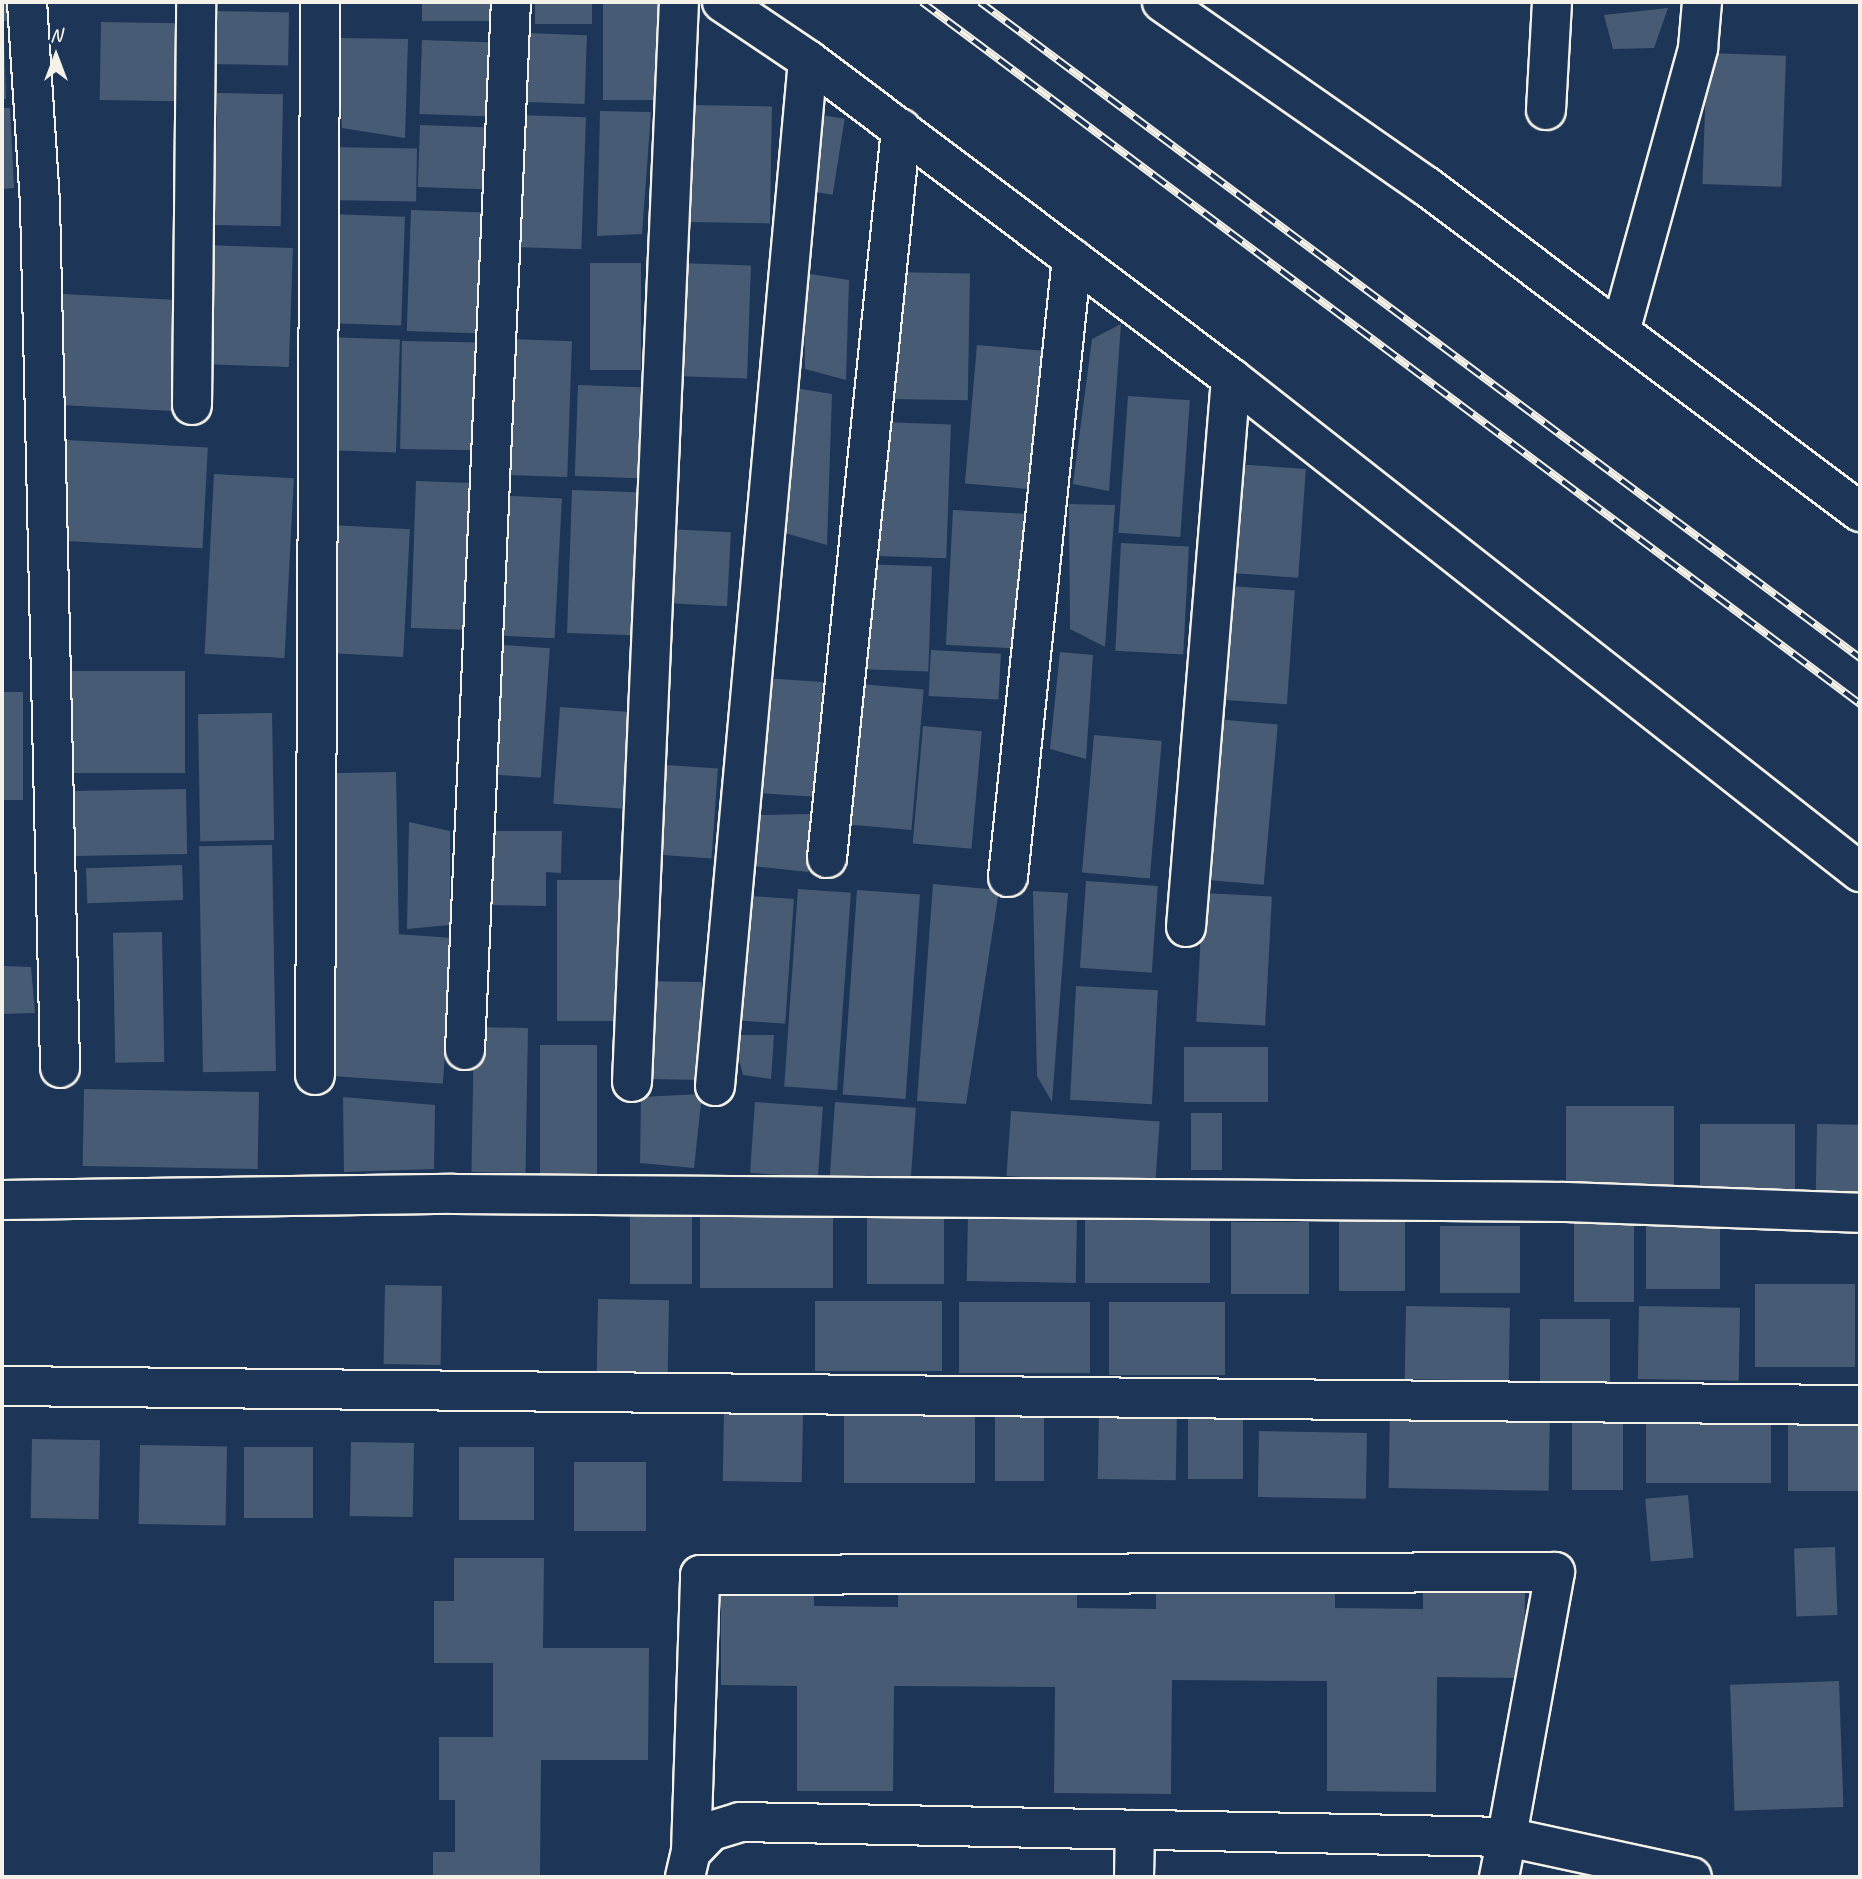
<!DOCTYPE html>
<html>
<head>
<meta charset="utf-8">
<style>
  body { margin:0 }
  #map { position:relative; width:1862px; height:1879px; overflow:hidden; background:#1d3557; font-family:Caveat,sans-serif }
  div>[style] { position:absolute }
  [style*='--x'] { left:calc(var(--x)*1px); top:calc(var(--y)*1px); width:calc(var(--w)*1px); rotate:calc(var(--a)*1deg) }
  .building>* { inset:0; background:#485b74; transform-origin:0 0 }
  .roads { filter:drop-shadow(2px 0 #f4f1e8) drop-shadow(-2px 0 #f4f1e8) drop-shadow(0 2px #f4f1e8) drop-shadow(0 -2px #f4f1e8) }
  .minor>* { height:38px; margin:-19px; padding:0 19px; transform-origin:19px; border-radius:19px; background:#1d3557 }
  .tertiary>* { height:38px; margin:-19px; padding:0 19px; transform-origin:19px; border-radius:19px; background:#1d3557 }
  .rail>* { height:8px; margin-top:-4px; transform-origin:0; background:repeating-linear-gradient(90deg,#1d3557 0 16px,#f4f1e8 0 32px); box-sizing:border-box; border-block:2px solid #f4f1e8 }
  span { translate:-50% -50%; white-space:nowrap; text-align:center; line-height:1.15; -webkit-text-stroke:5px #1d3557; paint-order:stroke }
  .frame { position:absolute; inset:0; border:4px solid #f4f1e8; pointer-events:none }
  .north { position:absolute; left:21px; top:21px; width:70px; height:70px; -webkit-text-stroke:5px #1d3557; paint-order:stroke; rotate:0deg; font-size:19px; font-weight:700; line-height:28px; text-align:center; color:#f4f1e8 }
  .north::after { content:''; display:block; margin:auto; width:24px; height:32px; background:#f4f1e8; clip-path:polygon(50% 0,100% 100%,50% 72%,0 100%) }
</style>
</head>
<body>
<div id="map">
  <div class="building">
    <i style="left:2px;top:2px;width:12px;height:19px"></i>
    <i style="left:422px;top:2px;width:79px;height:19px"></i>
    <i style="left:535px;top:2px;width:57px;height:22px"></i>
    <i style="left:603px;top:2px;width:67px;height:98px"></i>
    <i style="clip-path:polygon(1668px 8px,1654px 48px,1613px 49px,1604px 15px)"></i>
    <i style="left:209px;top:11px;width:80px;height:53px;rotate:1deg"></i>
    <i style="left:101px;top:22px;width:93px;height:78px;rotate:1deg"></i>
    <i style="left:526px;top:33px;width:61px;height:69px;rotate:2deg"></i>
    <i style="clip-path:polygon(2px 34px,4px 34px,6px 99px,2px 99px)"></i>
    <i style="clip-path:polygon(338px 38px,408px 39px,405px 138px,342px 128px)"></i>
    <i style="left:422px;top:40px;width:74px;height:74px;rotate:2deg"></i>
    <i style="left:1707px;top:53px;width:79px;height:131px;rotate:2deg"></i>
    <i style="left:217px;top:93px;width:66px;height:132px;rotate:1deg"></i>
    <i style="left:689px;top:105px;width:83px;height:117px;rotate:1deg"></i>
    <i style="clip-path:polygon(2px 108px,10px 108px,14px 188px,2px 189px)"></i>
    <i style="clip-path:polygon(600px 111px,651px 112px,642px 234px,597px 236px)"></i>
    <i style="left:519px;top:115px;width:67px;height:132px;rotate:2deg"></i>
    <i style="left:821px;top:115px;width:24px;height:77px;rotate:9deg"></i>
    <i style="left:420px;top:125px;width:71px;height:62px;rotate:2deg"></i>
    <i style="left:327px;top:147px;width:90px;height:53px;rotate:1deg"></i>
    <i style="left:411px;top:210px;width:75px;height:121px;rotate:2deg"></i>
    <i style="left:329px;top:214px;width:76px;height:109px;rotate:2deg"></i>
    <i style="left:204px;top:245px;width:89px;height:119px;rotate:2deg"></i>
    <i style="left:590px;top:263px;width:51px;height:107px"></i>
    <i style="left:679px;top:263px;width:72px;height:113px;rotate:2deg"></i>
    <i style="left:891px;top:272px;width:79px;height:127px;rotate:1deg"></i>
    <i style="clip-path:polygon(804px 273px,849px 280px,846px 380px,805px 369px)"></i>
    <i style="left:62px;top:294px;width:117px;height:111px;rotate:3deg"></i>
    <i style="clip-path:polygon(1121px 324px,1109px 491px,1073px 484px,1092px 339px)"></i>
    <i style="left:326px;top:337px;width:74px;height:113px;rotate:2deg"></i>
    <i style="left:510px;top:339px;width:62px;height:136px;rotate:2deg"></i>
    <i style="left:402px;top:341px;width:79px;height:108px;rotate:1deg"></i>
    <i style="left:977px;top:345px;width:72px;height:139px;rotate:5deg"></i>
    <i style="left:578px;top:385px;width:64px;height:91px;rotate:2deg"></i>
    <i style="clip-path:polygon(795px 388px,832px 394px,827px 545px,785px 533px)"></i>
    <i style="left:1128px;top:396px;width:62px;height:137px;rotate:4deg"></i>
    <i style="left:881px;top:422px;width:70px;height:134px;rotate:2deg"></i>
    <i style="left:66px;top:440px;width:142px;height:101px;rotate:3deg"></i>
    <i style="left:1235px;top:464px;width:71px;height:109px;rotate:4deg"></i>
    <i style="left:214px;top:474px;width:80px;height:180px;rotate:3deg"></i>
    <i style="left:416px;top:481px;width:70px;height:147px;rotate:2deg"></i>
    <i style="left:572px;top:490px;width:73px;height:143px;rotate:2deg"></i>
    <i style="left:494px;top:495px;width:68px;height:140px;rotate:3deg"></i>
    <i style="clip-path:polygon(1069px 504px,1115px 505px,1105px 647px,1070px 629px)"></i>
    <i style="left:953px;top:510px;width:71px;height:135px;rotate:3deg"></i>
    <i style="left:331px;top:525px;width:79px;height:128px;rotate:3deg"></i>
    <i style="left:669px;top:529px;width:62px;height:74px;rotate:3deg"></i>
    <i style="left:1121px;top:543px;width:68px;height:108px;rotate:3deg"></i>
    <i style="left:860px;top:564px;width:72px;height:105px;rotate:2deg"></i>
    <i style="left:1230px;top:586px;width:65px;height:114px;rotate:4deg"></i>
    <i style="left:490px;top:644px;width:60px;height:130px;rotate:4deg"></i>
    <i style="left:931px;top:650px;width:70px;height:46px;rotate:3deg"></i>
    <i style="clip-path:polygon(1060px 652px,1093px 655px,1086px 759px,1050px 749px)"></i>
    <i style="left:62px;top:671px;width:123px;height:102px"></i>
    <i style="left:764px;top:678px;width:59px;height:115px;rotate:4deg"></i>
    <i style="left:849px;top:683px;width:75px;height:141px;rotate:5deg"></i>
    <i style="left:2px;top:692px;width:21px;height:108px"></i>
    <i style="left:560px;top:707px;width:81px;height:97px;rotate:4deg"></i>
    <i style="left:272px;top:713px;width:127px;height:74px;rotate:89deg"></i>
    <i style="left:1216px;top:719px;width:62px;height:161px;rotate:5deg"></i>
    <i style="left:923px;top:726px;width:59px;height:118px;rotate:5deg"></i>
    <i style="left:1094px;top:735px;width:68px;height:138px;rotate:5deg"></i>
    <i style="left:652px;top:764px;width:66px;height:90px;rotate:4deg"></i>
    <i style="left:396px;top:772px;width:162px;height:71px;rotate:89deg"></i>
    <i style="left:186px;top:789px;width:65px;height:126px;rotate:89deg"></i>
    <i style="clip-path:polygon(812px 814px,808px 872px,752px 866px,757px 815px)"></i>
    <i style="clip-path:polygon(409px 822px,450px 831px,450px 925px,407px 929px)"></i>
    <i style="clip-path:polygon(489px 831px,562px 831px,561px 873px,546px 872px,546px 906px,488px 905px)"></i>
    <i style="left:272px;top:845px;width:226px;height:73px;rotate:89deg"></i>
    <i style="left:182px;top:865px;width:35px;height:96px;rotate:88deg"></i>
    <i style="left:557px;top:880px;width:66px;height:141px"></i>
    <i style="left:1086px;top:881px;width:72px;height:87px;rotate:4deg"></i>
    <i style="clip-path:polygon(933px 884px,999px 890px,966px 1104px,917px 1101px)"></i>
    <i style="left:798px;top:889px;width:53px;height:198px;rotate:4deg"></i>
    <i style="left:857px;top:890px;width:63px;height:205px;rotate:4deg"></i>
    <i style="clip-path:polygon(1033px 891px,1068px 893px,1052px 1102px,1037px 1076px)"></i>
    <i style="left:1203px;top:893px;width:69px;height:129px;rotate:3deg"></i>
    <i style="left:737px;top:895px;width:57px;height:125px;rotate:4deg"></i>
    <i style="left:162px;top:932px;width:130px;height:49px;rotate:89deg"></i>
    <i style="left:453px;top:938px;width:146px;height:125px;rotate:94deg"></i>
    <i style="clip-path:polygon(2px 966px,31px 967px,35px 1013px,2px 1014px)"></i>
    <i style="left:702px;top:982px;width:98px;height:50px;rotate:91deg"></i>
    <i style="left:1076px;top:986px;width:82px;height:114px;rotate:3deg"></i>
    <i style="left:474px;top:1027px;width:54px;height:145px;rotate:1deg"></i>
    <i style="clip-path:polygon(733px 1035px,774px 1035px,771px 1079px,743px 1075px)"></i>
    <i style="left:540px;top:1045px;width:57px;height:131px"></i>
    <i style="left:1268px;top:1047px;width:55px;height:84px;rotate:90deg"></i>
    <i style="left:84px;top:1089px;width:175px;height:77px;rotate:1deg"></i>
    <i style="clip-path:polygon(702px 1094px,694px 1168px,640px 1163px,641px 1097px)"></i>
    <i style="clip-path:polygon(343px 1097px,435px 1105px,434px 1169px,344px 1172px)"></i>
    <i style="left:755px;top:1102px;width:68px;height:71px;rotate:4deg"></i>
    <i style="left:835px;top:1102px;width:81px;height:76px;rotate:4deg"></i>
    <i style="left:1566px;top:1106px;width:108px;height:80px"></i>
    <i style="left:1011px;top:1111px;width:149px;height:65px;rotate:4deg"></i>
    <i style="left:1191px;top:1113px;width:31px;height:57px"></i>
    <i style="left:1700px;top:1124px;width:95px;height:71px"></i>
    <i style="left:1817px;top:1124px;width:43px;height:75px;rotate:1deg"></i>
    <i style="left:968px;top:1212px;width:109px;height:69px;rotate:1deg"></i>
    <i style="left:630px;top:1213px;width:62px;height:71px"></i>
    <i style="left:867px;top:1213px;width:77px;height:71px"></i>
    <i style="left:700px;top:1214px;width:133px;height:74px"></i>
    <i style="left:1085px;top:1215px;width:125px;height:68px"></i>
    <i style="left:1339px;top:1215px;width:66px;height:76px"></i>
    <i style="left:1646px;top:1220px;width:74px;height:69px"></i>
    <i style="left:1231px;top:1222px;width:78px;height:72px"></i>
    <i style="left:1574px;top:1222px;width:60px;height:80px"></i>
    <i style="left:1440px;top:1226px;width:80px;height:67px"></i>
    <i style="left:1755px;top:1284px;width:100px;height:83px"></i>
    <i style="left:385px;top:1285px;width:57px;height:79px;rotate:1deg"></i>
    <i style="left:598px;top:1299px;width:71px;height:74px;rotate:1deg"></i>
    <i style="left:815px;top:1301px;width:127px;height:70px"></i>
    <i style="left:959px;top:1302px;width:131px;height:71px"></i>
    <i style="left:1109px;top:1302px;width:116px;height:73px"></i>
    <i style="left:1406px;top:1306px;width:104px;height:73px;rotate:1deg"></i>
    <i style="left:1639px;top:1306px;width:101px;height:73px;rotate:1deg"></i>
    <i style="left:1540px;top:1319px;width:70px;height:66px"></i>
    <i style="left:844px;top:1405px;width:131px;height:78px"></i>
    <i style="left:1390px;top:1406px;width:160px;height:82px;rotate:1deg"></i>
    <i style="left:995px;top:1407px;width:49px;height:74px"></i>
    <i style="left:1099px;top:1409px;width:78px;height:70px;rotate:1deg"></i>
    <i style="left:724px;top:1411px;width:79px;height:70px;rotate:1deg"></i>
    <i style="left:1646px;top:1415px;width:125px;height:68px"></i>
    <i style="left:1188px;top:1417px;width:55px;height:62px"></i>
    <i style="left:1572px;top:1417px;width:51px;height:73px"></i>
    <i style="left:1788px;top:1422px;width:72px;height:69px"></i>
    <i style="left:1259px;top:1431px;width:108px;height:66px;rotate:1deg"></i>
    <i style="left:32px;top:1439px;width:68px;height:79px;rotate:1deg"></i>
    <i style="left:351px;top:1442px;width:63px;height:74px;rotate:1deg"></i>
    <i style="left:140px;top:1445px;width:87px;height:79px;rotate:1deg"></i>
    <i style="left:244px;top:1447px;width:69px;height:71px"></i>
    <i style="left:459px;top:1447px;width:75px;height:73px"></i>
    <i style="left:574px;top:1462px;width:72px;height:69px"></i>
    <i style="left:1688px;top:1495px;width:63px;height:43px;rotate:85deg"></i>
    <i style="left:1835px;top:1547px;width:68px;height:41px;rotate:88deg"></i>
    <i style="clip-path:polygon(454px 1558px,544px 1558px,543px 1648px,649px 1648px,648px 1760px,541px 1760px,540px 1877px,433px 1877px,433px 1852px,455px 1852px,455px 1800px,439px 1800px,439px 1737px,493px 1737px,493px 1663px,434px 1663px,434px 1601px,454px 1601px)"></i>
    <i style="clip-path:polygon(1423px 1585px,1525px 1586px,1524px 1678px,1437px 1677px,1436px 1792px,1327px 1791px,1327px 1681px,1172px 1680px,1171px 1794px,1054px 1793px,1055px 1687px,894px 1686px,893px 1791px,797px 1791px,797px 1686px,721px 1685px,721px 1588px,814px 1589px,814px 1606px,898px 1607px,898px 1590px,1077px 1591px,1077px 1608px,1156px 1609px,1156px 1592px,1335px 1593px,1335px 1608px,1423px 1609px)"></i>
    <i style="left:1839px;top:1681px;width:126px;height:109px;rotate:88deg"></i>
  </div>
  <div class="roads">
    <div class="minor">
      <i style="--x:27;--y:2;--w:202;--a:86.3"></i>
      <i style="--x:40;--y:204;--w:864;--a:88.67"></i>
      <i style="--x:722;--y:2;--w:104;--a:34"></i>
      <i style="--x:808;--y:60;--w:529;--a:36.93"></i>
      <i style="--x:1231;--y:378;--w:800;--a:38.15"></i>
      <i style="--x:1546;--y:110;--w:108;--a:-86.8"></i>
      <i style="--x:1620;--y:332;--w:295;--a:-74.6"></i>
      <i style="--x:1698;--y:48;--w:46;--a:-85"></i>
      <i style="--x:192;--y:405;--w:403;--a:-89.4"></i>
      <i style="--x:827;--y:858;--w:733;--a:-84.2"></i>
      <i style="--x:1008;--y:877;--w:622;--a:-84.1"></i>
      <i style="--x:1186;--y:927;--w:551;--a:-85.31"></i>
      <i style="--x:465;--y:1050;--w:1049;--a:-87.49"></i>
      <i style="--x:315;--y:1075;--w:1073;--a:-89.73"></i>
      <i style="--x:632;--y:1082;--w:1081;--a:-87.51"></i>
      <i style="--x:715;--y:1086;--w:1030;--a:-84.82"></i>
      <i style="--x:2;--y:1200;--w:451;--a:-0.8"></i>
      <i style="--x:453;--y:1194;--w:1112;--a:0.41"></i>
      <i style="--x:1565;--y:1202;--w:295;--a:2.1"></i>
      <i style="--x:2;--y:1386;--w:1858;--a:0.59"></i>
      <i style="--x:691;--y:1852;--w:29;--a:-46"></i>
      <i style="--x:711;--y:1831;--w:30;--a:-17"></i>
      <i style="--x:740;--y:1822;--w:767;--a:1.12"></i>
      <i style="--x:1507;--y:1837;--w:41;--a:101.3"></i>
      <i style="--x:685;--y:1877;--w:26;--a:-77"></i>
      <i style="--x:691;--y:1852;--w:277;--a:-88.1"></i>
      <i style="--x:700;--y:1575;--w:855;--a:-0.2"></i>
      <i style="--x:1555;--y:1572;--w:269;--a:100.3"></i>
      <i style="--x:1507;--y:1837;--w:189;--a:12.2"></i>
      <i style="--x:1134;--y:1877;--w:47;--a:-88.8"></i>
    </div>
    <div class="tertiary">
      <i style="--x:1162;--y:2;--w:322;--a:34.9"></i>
      <i style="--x:1426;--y:186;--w:543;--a:36.91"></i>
    </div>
  </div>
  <div class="rail">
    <i style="--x:922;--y:2;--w:1172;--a:36.81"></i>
    <i style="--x:980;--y:2;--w:1098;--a:36.7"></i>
  </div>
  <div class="frame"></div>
  <div class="north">N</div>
</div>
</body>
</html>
